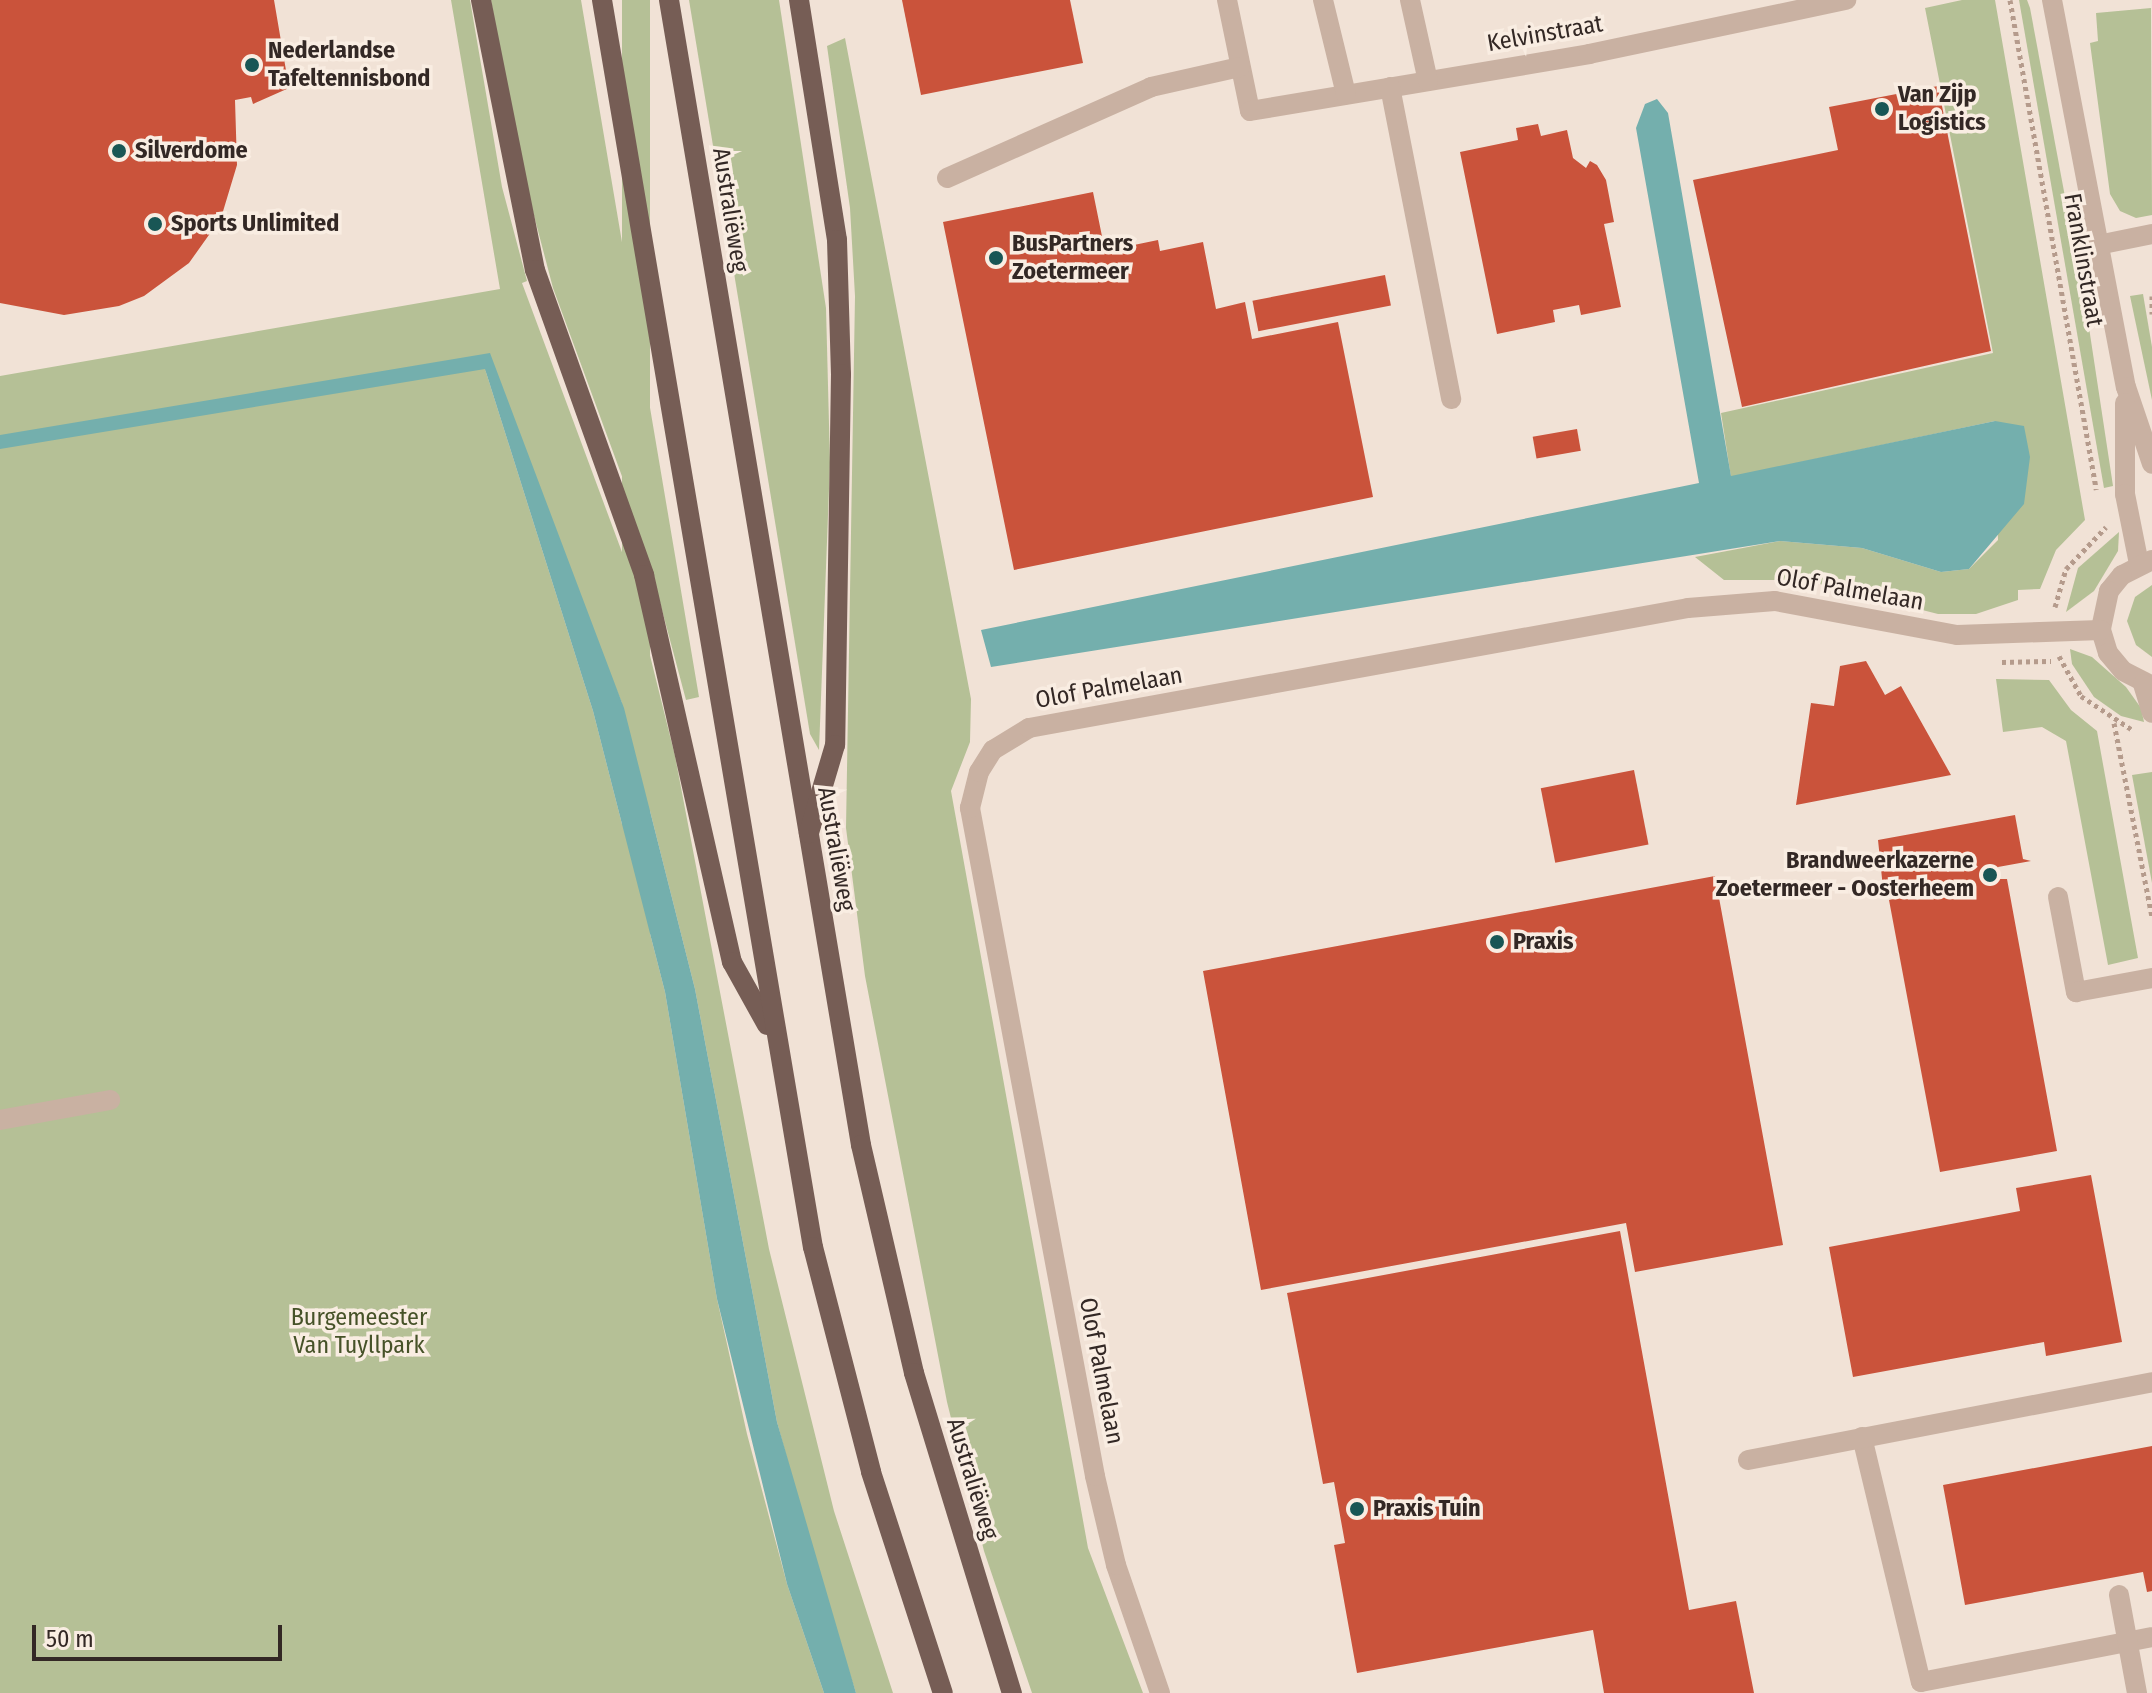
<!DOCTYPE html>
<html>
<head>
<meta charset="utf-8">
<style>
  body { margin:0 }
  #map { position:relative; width:2152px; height:1693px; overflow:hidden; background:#f1e2d6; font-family:"Fira Sans Condensed",sans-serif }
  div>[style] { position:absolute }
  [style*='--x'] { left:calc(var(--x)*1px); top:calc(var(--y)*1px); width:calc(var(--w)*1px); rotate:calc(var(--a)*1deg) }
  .green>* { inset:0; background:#b5c096; transform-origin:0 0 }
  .water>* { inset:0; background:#74afad }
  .building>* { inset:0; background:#ca533b; transform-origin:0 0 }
  .path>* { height:5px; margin-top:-2.5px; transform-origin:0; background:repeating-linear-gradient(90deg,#b59b8c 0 4px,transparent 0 8px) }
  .minor>* { height:20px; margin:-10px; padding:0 10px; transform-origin:10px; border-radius:10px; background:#c9b1a2 }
  .major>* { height:20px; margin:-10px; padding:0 10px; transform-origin:10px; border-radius:10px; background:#765d55 }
  .dots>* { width:22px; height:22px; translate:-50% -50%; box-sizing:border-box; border:4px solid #f9ede2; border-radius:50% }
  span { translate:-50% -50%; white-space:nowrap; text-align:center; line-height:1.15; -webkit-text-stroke:7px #f9ede2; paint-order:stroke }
  .street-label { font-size:24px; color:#332825 }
  .poi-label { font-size:24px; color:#332825; font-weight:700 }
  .left { translate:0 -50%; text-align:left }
  .right { translate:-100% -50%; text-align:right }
  .park-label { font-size:24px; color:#465228 }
  .scale { position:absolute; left:32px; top:1625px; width:250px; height:36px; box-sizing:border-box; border:4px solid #332825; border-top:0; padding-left:10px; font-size:24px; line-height:28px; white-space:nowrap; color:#332825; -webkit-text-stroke:6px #f9ede2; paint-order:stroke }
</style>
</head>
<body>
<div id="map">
  <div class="green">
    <i style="clip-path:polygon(451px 0,470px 0,502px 187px,527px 281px,522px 283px,629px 571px,675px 756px,769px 1249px,834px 1511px,893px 1693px,856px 1693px,823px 1590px,777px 1422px,695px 989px,624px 708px,485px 369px,593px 711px,665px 992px,717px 1299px,747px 1434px,787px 1584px,824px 1693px,0 1693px,0 376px,500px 289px)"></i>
    <i style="clip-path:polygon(491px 0,581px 0,699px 697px,686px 700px,638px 520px,553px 288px,515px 143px)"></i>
    <i style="left:622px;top:0;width:28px;height:993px"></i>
    <i style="clip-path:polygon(689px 0,779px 0,826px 308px,830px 463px,819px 750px,810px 734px)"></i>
    <i style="clip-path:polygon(1962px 0,1995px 0,2085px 520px,2056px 550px,2040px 589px,2018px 590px,2018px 600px,1976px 614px,1938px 614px,1804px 580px,1724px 580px,1695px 557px,1780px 541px,1862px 548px,1941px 572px,1969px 569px,1998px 540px,1995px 421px,1731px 477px,1721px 413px,1993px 353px,1925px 8px)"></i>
    <i style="clip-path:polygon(2019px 0,2027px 0,2030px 8px,2088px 321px,2113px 486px,2104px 488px)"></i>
    <i style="clip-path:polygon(2151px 8px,2152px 215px,2136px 218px,2120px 211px,2110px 194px,2090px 43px,2098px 41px,2096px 13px)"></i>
    <i style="clip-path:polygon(845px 38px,971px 699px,970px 742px,951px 791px,1088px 1548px,1143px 1693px,1032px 1693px,984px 1551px,947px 1402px,865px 976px,846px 828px,855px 296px,850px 208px,827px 46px)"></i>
    <i style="clip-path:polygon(2143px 294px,2152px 347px,2152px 400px,2130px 296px)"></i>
    <i style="clip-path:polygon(2119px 532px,2118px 551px,2094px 591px,2066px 612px,2078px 568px)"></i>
    <i style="clip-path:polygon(2152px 585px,2152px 657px,2136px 645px,2127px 621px,2135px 597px)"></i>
    <i style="clip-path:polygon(2070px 649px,2092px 657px,2126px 687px,2141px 708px,2144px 722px,2121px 716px,2094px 697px,2072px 664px)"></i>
    <i style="clip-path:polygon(1996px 679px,2049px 680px,2071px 710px,2097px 731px,2138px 958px,2108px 965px,2066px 741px,2042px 727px,2003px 732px)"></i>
    <i style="clip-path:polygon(2152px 772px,2152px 883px,2132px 775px)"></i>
  </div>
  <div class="water">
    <i style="clip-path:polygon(1657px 99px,1668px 113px,1731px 476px,1995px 421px,2024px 426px,2030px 457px,2024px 504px,1969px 569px,1941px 572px,1862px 548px,1780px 541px,991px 667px,981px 630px,1699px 483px,1636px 128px,1645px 104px)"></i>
    <i style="clip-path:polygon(490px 353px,624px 708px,695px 989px,777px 1422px,856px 1693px,824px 1693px,787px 1584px,717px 1299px,665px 992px,593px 711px,485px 369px,0 449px,0 435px)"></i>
  </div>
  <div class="building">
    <i style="clip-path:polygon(0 0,274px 0,289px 88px,253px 104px,251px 97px,235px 100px,237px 165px,221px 218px,189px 263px,144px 296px,119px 306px,64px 315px,0 303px)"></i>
    <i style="clip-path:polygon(902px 0,1070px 0,1083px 63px,921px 95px)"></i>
    <i style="clip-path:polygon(1938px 86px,1991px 351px,1742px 407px,1693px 180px,1838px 150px,1829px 107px)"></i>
    <i style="clip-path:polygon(1538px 124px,1541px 136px,1567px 130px,1573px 158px,1586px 168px,1590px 161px,1597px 165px,1606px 180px,1614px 222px,1604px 224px,1621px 307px,1581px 315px,1579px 305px,1553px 310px,1555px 322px,1497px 334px,1460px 152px,1518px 140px,1516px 128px)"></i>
    <i style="clip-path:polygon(1093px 192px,1105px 251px,1158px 240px,1160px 251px,1203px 242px,1216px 309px,1245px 302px,1252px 339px,1338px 322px,1373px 497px,1014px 570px,943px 222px)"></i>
    <i style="left:1385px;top:275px;width:31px;height:135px;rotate:79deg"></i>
    <i style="left:1577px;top:429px;width:22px;height:45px;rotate:80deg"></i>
    <i style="clip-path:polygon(1866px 661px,1885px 695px,1901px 686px,1951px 775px,1796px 805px,1811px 703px,1834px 706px,1840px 666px)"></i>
    <i style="left:1634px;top:770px;width:76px;height:95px;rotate:79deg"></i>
    <i style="clip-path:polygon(2015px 815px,2023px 859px,2031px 861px,1998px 867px,2000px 879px,2007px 879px,2057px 1151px,1940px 1172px,1889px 900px,1912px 895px,1910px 883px,1883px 888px,1878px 840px)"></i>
    <i style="clip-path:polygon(1715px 876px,1783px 1245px,1635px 1272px,1626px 1223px,1261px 1290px,1203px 971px)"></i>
    <i style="clip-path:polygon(2091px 1175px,2122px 1342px,2046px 1356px,2044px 1342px,1853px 1377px,1829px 1247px,2020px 1211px,2016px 1188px)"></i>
    <i style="clip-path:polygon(1620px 1231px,1689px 1610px,1736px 1601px,1754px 1693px,1604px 1693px,1593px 1630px,1357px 1673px,1334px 1545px,1345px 1543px,1334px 1482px,1323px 1484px,1287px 1293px)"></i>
    <i style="clip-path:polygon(2152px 1446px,2152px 1591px,2147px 1592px,2143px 1572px,1965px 1605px,1943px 1485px)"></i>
  </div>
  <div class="path">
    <i style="--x:2010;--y:0;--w:497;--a:80"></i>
    <i style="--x:2152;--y:296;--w:18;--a:90"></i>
    <i style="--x:2055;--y:607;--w:40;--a:-74"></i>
    <i style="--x:2066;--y:569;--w:58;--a:-46.4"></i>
    <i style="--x:2059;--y:656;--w:46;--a:61.2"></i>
    <i style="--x:2081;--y:696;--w:60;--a:33.4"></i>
    <i style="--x:2002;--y:662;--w:49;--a:-1.2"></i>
    <i style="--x:2114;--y:723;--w:197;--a:78.9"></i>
  </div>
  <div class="minor">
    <i style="--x:1227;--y:0;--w:113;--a:78.3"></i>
    <i style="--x:1250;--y:111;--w:344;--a:-9.5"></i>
    <i style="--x:1589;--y:54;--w:263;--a:-11.9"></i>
    <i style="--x:1323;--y:0;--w:97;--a:76.3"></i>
    <i style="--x:1410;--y:0;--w:83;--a:77.5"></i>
    <i style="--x:2052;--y:0;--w:394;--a:79.2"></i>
    <i style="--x:2126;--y:387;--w:81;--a:71.3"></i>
    <i style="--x:1390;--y:87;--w:318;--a:78.9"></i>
    <i style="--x:947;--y:178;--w:223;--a:-24"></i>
    <i style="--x:1151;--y:87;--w:91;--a:-12.7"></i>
    <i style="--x:2098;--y:245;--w:55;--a:-11.5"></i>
    <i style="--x:2125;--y:403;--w:91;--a:90"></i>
    <i style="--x:2125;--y:494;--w:71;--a:78.7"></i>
    <i style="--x:2152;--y:560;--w:34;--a:153"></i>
    <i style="--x:2122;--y:575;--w:21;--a:129"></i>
    <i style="--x:2109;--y:591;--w:40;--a:102"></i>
    <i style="--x:2101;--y:630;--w:24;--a:73"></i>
    <i style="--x:2108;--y:653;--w:23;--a:50"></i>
    <i style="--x:2123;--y:671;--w:33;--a:27"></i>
    <i style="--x:2143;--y:684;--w:30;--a:73"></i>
    <i style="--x:2058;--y:897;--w:97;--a:79.3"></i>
    <i style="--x:2076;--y:992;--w:77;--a:-10.4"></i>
    <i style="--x:0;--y:1120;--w:112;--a:-10.3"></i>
    <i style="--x:1862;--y:1437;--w:252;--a:76.5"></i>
    <i style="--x:1921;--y:1682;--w:235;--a:-11"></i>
    <i style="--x:1748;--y:1460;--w:411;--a:-10.9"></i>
    <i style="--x:2119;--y:1595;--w:100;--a:79.6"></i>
    <i style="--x:1160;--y:1693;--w:135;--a:-109"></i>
    <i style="--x:1116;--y:1565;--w:91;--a:-103.3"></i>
    <i style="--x:1095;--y:1476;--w:680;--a:-100.6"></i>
    <i style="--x:970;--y:808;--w:37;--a:-76"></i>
    <i style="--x:979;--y:772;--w:26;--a:-58"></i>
    <i style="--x:993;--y:750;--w:42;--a:-31.4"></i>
    <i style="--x:1029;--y:728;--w:670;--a:-10.32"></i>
    <i style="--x:1688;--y:608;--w:87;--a:-4.6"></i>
    <i style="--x:1775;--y:601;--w:185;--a:10.6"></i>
    <i style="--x:1957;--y:635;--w:144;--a:-2"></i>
  </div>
  <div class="major">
    <i style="--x:481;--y:0;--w:275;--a:78.7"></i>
    <i style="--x:535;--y:270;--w:324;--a:70.3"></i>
    <i style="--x:644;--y:575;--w:397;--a:77.2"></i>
    <i style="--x:732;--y:962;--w:72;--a:60.9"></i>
    <i style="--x:602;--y:0;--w:1265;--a:80.4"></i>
    <i style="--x:813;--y:1247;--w:232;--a:75.5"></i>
    <i style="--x:871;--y:1472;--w:232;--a:72"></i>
    <i style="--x:669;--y:0;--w:1161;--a:80.48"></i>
    <i style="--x:861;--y:1145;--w:234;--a:76.9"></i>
    <i style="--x:914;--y:1373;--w:335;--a:73"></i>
    <i style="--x:799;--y:0;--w:243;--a:81"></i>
    <i style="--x:837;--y:240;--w:134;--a:88.3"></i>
    <i style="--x:841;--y:374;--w:371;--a:90.9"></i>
    <i style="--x:835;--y:745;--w:92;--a:106.5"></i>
  </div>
  <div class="dots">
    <i style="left:252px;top:65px;background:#195655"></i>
    <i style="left:1882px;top:109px;background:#195655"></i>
    <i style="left:119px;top:151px;background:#195655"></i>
    <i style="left:155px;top:224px;background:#195655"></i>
    <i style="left:996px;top:258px;background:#195655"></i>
    <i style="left:1990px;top:875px;background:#195655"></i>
    <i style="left:1497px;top:942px;background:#195655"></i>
    <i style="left:1357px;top:1509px;background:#195655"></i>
  </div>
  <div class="street-label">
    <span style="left:1545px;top:34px;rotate:-10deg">Kelvinstraat</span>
    <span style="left:730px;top:210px;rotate:81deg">Australiëweg</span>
    <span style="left:2083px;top:260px;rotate:80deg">Franklinstraat</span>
    <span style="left:1850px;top:590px;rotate:10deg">Olof Palmelaan</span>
    <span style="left:1109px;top:688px;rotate:-10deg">Olof Palmelaan</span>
    <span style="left:836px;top:849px;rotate:80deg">Australiëweg</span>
    <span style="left:1101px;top:1371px;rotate:79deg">Olof Palmelaan</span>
    <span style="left:972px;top:1479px;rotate:73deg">Australiëweg</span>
  </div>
  <div class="poi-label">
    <span class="left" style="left:268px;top:65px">Nederlandse<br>Tafeltennisbond</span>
    <span class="left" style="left:1898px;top:109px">Van Zijp<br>Logistics</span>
    <span class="left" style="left:135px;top:151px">Silverdome</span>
    <span class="left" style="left:171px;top:224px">Sports Unlimited</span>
    <span class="left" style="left:1012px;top:258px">BusPartners<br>Zoetermeer</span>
    <span class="right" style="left:1974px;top:875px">Brandweerkazerne<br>Zoetermeer - Oosterheem</span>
    <span class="left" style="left:1513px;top:942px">Praxis</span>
    <span class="left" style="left:1373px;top:1509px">Praxis Tuin</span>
  </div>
  <div class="park-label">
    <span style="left:359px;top:1332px">Burgemeester<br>Van Tuyllpark</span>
  </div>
  <div class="scale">50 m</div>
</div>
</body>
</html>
